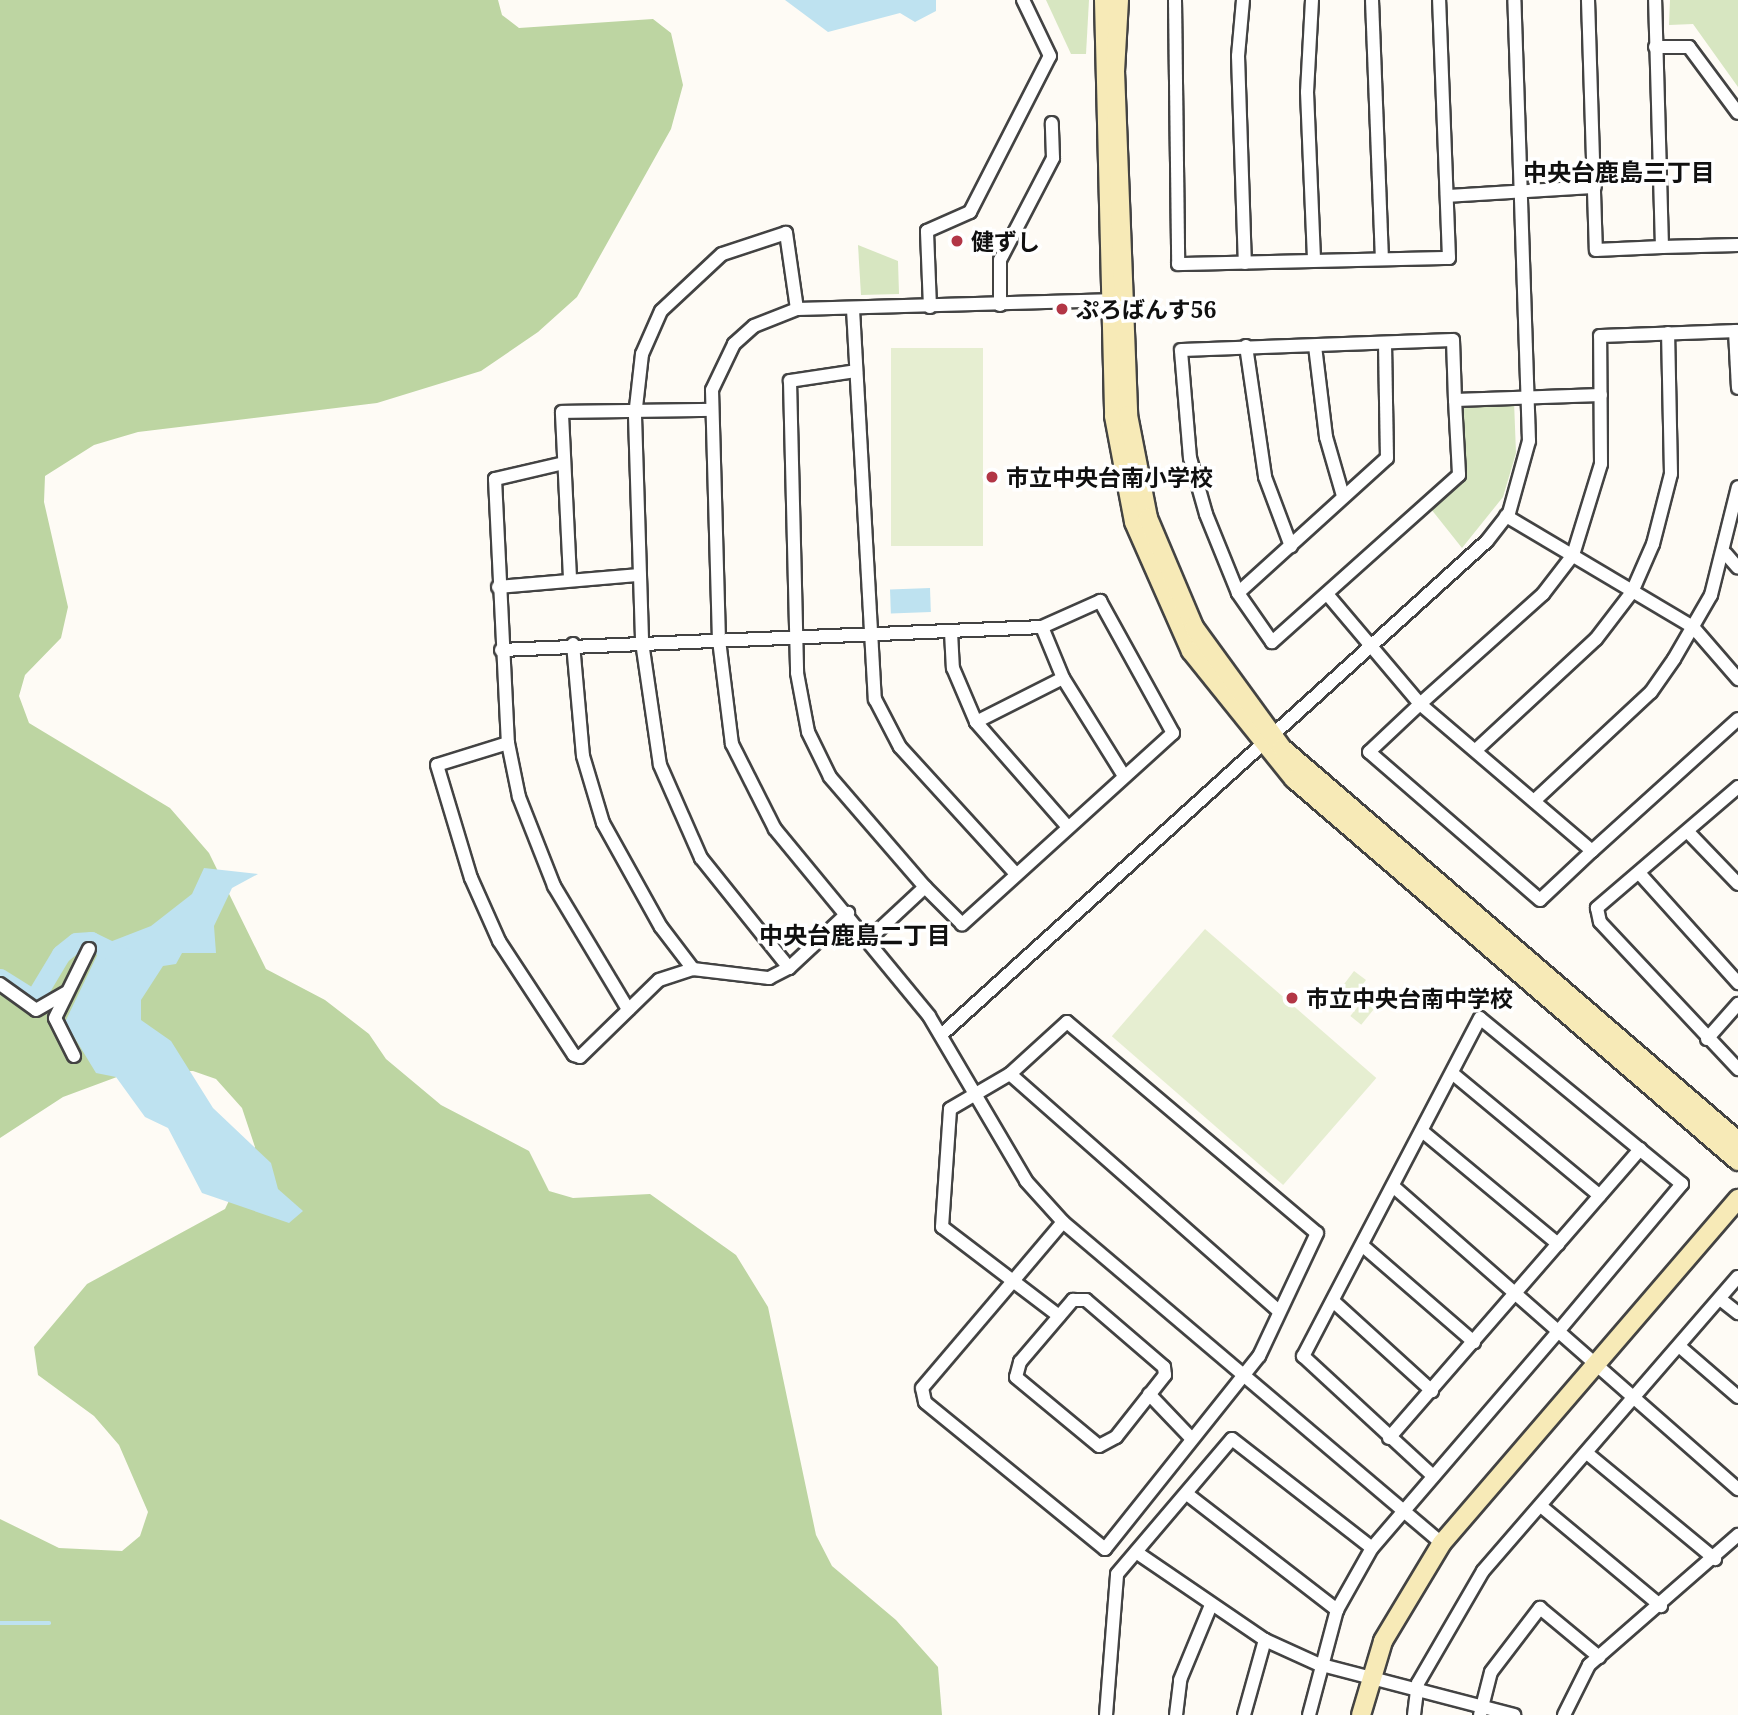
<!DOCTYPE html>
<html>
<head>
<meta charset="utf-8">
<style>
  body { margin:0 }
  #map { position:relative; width:1738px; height:1715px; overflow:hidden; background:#fefbf5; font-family:"Noto Serif","Noto Sans JP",serif }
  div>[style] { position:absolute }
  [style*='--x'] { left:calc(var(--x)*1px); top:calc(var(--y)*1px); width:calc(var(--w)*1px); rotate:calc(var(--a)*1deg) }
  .green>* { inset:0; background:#d7e6c1 }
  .forest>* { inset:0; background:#bdd5a2 }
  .pitch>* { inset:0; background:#e6eed1; transform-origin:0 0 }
  .water>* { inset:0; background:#bee2f0; transform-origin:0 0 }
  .stream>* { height:3.5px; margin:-1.75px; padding:0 1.75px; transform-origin:1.75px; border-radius:1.75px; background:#bee2f0 }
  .river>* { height:19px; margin:-9.5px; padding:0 9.5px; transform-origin:9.5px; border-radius:9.5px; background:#bee2f0 }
  .roads { filter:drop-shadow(2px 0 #434343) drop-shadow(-2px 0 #434343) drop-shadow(0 2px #434343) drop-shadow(0 -2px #434343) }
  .street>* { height:12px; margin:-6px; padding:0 6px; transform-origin:6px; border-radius:6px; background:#fff }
  .secondary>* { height:18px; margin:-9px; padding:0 9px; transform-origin:9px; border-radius:9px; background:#f7eab7 }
  .dots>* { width:19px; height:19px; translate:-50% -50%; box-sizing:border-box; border:4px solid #fff; border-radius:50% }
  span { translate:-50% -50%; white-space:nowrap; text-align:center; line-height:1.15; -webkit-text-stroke:7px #fff; paint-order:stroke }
  .poi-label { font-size:23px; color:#101010; font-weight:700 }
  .left { translate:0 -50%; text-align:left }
  .neighbourhood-label { font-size:24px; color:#101010; font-weight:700 }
</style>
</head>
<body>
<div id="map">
  <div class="green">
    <i style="clip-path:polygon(1046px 0,1089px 0,1086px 54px,1071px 54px)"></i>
    <i style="clip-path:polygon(1670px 0,1738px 0,1738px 87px,1693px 24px,1669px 25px)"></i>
    <i style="clip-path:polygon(858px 245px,898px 261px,899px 294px,861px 295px)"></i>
    <i style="clip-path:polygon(1514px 401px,1516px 453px,1503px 497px,1462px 548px,1431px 509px,1464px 475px,1461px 407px)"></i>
  </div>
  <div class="forest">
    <i style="clip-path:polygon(0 0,498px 0,502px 15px,519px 28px,653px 19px,671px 33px,683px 85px,671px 129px,577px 297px,538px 332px,481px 371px,377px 403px,138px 432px,94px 445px,45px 476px,44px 502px,68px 607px,61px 638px,25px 675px,19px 696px,29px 723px,170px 808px,209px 853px,266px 969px,325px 1000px,369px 1034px,386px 1059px,441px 1105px,529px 1151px,549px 1191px,573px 1198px,650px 1194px,736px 1255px,768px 1307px,816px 1535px,832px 1566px,896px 1620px,938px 1667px,942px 1715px,0 1715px,0 1519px,59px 1548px,122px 1551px,140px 1536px,148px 1512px,119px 1445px,94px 1416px,38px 1375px,34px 1347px,87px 1284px,225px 1209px,255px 1147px,242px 1108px,216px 1079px,193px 1071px,133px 1071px,63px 1097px,0 1138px)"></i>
  </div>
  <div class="pitch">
    <i style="left:891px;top:348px;width:92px;height:198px"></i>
    <i style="left:1205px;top:929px;width:227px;height:142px;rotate:41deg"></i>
    <i style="left:1354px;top:971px;width:15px;height:38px;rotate:37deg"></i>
    <i style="left:1373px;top:988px;width:14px;height:36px;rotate:39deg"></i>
  </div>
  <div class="water">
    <i style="clip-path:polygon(785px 0,936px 0,936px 11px,915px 22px,900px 13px,828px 32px)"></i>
    <i style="left:930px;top:588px;width:24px;height:40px;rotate:88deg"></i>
    <i style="clip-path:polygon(204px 868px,258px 874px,232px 888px,214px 926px,216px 953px,182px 953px,176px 964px,163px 966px,141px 1000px,141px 1020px,171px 1041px,213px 1108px,271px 1163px,278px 1189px,303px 1211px,289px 1223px,202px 1193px,168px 1128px,145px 1117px,116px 1077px,96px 1073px,65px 1022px,102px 945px,151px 926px,192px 894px)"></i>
  </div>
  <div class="stream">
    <i style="--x:0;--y:1623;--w:49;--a:0"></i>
  </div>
  <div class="river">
    <i style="--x:0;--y:978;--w:40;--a:32"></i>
    <i style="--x:34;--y:999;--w:52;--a:-59"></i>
    <i style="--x:61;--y:954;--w:19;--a:-39"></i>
    <i style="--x:76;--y:942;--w:15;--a:-4"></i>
    <i style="--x:91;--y:941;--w:37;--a:26"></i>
  </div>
  <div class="roads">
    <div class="street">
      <i style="--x:1175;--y:0;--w:264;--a:89.3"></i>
      <i style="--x:1178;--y:264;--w:271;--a:-1.3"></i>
      <i style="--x:1449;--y:258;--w:258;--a:-92.2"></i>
      <i style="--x:1243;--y:0;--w:56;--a:95.1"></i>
      <i style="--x:1238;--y:56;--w:207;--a:88.1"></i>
      <i style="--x:1312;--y:0;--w:92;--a:93.1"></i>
      <i style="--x:1307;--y:92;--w:168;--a:87.6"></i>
      <i style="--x:1372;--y:0;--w:259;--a:87.8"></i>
      <i style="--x:1588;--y:0;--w:250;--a:88.2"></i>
      <i style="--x:1596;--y:250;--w:66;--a:-2.6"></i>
      <i style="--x:1662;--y:247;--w:247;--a:-91.6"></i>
      <i style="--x:1655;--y:47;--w:34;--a:0"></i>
      <i style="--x:1689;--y:47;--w:82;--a:53.4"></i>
      <i style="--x:1447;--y:196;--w:148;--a:-3.5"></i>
      <i style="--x:1662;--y:247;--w:76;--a:-1.5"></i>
      <i style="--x:1117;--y:300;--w:320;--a:178.4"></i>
      <i style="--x:797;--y:309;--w:46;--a:158.4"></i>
      <i style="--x:754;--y:326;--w:27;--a:138"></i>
      <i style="--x:734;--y:344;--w:51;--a:115.6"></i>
      <i style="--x:712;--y:390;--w:250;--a:88.4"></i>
      <i style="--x:719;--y:640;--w:105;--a:82.9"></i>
      <i style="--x:732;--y:744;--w:95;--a:63.2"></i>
      <i style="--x:775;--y:829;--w:242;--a:50.5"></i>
      <i style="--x:929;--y:1016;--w:191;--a:59.5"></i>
      <i style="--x:1026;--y:1181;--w:55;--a:47.9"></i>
      <i style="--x:1063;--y:1222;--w:497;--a:40.3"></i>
      <i style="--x:1000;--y:305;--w:45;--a:-90"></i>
      <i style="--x:1000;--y:260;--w:115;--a:-62.5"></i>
      <i style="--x:1053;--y:158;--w:35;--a:-92"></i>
      <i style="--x:930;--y:307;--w:76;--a:-92.3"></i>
      <i style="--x:927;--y:231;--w:47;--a:-23.8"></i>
      <i style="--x:970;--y:212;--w:175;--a:-62.9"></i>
      <i style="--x:1050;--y:56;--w:62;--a:-115.7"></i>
      <i style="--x:797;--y:309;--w:77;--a:-98.2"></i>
      <i style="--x:786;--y:233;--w:67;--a:161.8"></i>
      <i style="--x:722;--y:254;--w:83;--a:136.9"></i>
      <i style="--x:661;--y:311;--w:47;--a:113.8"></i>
      <i style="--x:642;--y:354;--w:62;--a:96.4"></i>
      <i style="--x:635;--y:416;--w:226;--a:88.2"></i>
      <i style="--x:642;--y:642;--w:124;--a:81.7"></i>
      <i style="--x:660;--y:765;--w:102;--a:66.2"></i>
      <i style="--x:701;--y:858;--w:141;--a:51.3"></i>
      <i style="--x:789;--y:968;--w:81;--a:-43"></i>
      <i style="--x:853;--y:309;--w:391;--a:86.8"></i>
      <i style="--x:875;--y:699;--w:54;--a:62.5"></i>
      <i style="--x:900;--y:747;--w:171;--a:47.6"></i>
      <i style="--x:1735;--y:331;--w:57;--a:87"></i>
      <i style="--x:1246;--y:346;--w:132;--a:81.7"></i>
      <i style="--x:1265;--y:477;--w:74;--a:69.4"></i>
      <i style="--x:1315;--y:346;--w:92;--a:83.1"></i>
      <i style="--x:1326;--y:437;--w:61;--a:73.9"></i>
      <i style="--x:856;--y:371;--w:67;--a:171.4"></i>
      <i style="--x:790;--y:381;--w:292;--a:88.6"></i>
      <i style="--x:797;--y:673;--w:60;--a:79.4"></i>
      <i style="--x:808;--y:732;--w:50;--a:63.9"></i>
      <i style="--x:830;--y:777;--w:145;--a:49.2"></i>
      <i style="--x:1455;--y:400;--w:75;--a:86.9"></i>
      <i style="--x:1459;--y:475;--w:251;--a:138.2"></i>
      <i style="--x:1272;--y:642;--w:60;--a:-124.8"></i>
      <i style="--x:1238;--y:593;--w:85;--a:-112.1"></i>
      <i style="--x:1206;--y:514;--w:58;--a:-105.9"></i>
      <i style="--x:1190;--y:458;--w:108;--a:-94.8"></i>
      <i style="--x:1181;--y:350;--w:272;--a:-2.1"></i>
      <i style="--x:1453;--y:340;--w:60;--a:88.1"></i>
      <i style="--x:1455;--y:400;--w:146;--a:-2"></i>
      <i style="--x:564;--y:463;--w:71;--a:166.9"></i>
      <i style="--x:495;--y:479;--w:264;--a:87.2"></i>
      <i style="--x:508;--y:743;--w:55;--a:78.5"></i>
      <i style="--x:519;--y:797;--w:96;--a:68.5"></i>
      <i style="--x:554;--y:886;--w:144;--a:59"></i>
      <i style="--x:1506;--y:516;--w:217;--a:30.7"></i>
      <i style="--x:1693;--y:627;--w:69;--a:49.1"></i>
      <i style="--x:1726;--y:554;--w:18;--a:49"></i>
      <i style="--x:570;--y:578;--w:166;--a:-92.8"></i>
      <i style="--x:562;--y:412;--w:150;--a:-0.8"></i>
      <i style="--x:498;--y:587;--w:142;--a:-4.9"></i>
      <i style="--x:1238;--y:593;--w:201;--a:-42.2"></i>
      <i style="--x:1387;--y:458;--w:114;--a:-91"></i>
      <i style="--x:1327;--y:594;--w:144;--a:49.8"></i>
      <i style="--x:1420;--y:704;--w:226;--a:40.5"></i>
      <i style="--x:1592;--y:851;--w:71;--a:136.7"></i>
      <i style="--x:1540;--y:900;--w:226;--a:-139.1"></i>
      <i style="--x:1369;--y:752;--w:70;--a:-43.3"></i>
      <i style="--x:1420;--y:704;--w:165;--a:-41.8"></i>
      <i style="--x:1543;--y:594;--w:49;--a:-52.4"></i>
      <i style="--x:1573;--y:555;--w:95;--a:-72.9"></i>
      <i style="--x:1601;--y:464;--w:128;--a:-90.4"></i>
      <i style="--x:1600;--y:336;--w:138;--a:-2.1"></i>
      <i style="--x:1042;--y:627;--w:55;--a:67.6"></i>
      <i style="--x:1063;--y:678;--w:115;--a:58.1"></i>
      <i style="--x:951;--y:632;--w:36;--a:87"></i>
      <i style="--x:953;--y:668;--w:59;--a:66.9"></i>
      <i style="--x:976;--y:722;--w:140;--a:48.8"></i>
      <i style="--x:573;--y:644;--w:112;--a:84.9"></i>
      <i style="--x:583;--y:756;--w:70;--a:73.4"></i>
      <i style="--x:603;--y:823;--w:119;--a:60.9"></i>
      <i style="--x:661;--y:927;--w:53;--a:52.7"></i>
      <i style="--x:501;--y:650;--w:541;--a:-2.43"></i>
      <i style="--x:1042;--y:627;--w:64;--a:-24.1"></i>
      <i style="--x:1100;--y:601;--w:151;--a:61.1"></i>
      <i style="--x:1173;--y:733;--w:285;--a:137.8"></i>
      <i style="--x:962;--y:924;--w:52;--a:-135"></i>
      <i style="--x:925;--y:887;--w:76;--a:137.1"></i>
      <i style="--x:976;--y:722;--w:97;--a:-26.8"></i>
      <i style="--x:508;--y:743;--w:74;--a:162.8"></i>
      <i style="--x:437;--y:765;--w:118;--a:73.3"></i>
      <i style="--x:471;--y:878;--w:69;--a:66"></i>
      <i style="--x:499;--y:941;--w:136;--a:56.7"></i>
      <i style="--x:574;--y:1055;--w:6;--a:18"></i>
      <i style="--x:580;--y:1057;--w:110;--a:-44.3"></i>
      <i style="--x:659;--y:980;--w:36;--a:-18"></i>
      <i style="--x:693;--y:969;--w:77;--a:6.8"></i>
      <i style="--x:769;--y:978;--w:22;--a:-27"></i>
      <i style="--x:1476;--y:750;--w:163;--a:-42.8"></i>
      <i style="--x:1596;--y:639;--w:59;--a:-52.5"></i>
      <i style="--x:1632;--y:592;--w:52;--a:-66.4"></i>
      <i style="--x:1653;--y:544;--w:72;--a:-75.6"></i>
      <i style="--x:1671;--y:474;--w:141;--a:-91.2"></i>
      <i style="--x:1738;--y:787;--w:186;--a:139.4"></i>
      <i style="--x:1597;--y:908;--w:14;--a:78"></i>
      <i style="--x:1600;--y:922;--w:202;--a:46.8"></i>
      <i style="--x:1534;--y:801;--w:160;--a:-43"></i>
      <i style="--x:1651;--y:692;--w:40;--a:-55.1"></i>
      <i style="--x:1674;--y:659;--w:74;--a:-60"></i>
      <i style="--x:1711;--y:595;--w:111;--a:-76"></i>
      <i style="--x:1688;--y:832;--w:72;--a:46.1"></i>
      <i style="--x:1592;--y:851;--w:197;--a:-42.1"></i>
      <i style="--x:1640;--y:874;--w:147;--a:48"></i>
      <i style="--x:0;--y:984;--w:44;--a:35.8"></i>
      <i style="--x:36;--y:1010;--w:34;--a:-30"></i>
      <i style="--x:941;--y:1035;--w:736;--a:-42.14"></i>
      <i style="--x:1487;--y:541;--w:36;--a:-52"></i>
      <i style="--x:1509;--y:513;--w:75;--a:-74.5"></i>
      <i style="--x:1529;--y:441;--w:441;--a:-91.9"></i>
      <i style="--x:1707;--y:1039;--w:47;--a:-48.5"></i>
      <i style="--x:74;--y:1056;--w:42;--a:-116.6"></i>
      <i style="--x:55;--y:1018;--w:77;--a:-63.8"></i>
      <i style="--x:1452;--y:1073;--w:192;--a:39.7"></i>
      <i style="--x:1010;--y:1074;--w:359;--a:41.4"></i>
      <i style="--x:1422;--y:1131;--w:177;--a:39.7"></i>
      <i style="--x:1394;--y:1187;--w:458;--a:41.3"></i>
      <i style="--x:1363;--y:1246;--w:147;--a:40.9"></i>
      <i style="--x:1720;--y:1299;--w:23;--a:38"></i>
      <i style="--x:1073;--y:1300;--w:13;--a:0"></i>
      <i style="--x:1086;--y:1300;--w:103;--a:40.7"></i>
      <i style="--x:1164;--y:1367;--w:8;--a:83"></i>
      <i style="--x:1165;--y:1375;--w:79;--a:128.3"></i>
      <i style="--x:1116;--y:1437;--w:19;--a:152"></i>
      <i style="--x:1099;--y:1446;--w:108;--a:-140.3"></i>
      <i style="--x:1016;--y:1377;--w:16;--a:-75"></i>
      <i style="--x:1020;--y:1362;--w:82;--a:-49.5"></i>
      <i style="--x:1333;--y:1301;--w:134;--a:42.3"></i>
      <i style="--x:1059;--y:1316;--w:58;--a:-142.7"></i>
      <i style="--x:1013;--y:1281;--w:89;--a:-142.7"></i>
      <i style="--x:942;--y:1227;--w:118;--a:-86.1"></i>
      <i style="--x:950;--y:1109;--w:69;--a:-30.3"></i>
      <i style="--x:1010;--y:1074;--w:77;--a:-42.4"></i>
      <i style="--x:1067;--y:1022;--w:327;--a:40.2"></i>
      <i style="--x:1317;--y:1233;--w:136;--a:115.2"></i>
      <i style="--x:1259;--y:1356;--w:247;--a:128.6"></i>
      <i style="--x:1105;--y:1549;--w:232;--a:-140.8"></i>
      <i style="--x:925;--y:1402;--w:14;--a:-102"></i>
      <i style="--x:922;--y:1388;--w:140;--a:-49.6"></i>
      <i style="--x:1013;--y:1281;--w:77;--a:-49.7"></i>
      <i style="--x:1679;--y:1346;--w:78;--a:40.8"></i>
      <i style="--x:1149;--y:1394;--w:59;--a:46.4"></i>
      <i style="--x:1389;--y:1438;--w:383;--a:-49"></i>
      <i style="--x:1588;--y:1454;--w:165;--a:39.6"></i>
      <i style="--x:1187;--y:1494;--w:190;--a:37.7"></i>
      <i style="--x:1542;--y:1507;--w:155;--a:39.8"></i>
      <i style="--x:1136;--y:1552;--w:156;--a:34.3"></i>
      <i style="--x:1265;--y:1640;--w:58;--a:24.4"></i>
      <i style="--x:1318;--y:1664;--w:203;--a:14.6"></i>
      <i style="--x:1106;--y:1715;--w:141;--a:-85.5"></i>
      <i style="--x:1117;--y:1574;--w:177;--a:-49.6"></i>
      <i style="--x:1232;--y:1439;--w:177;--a:37.9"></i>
      <i style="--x:1176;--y:1715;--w:35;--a:-83"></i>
      <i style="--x:1180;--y:1680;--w:81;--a:-67.5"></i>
      <i style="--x:1244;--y:1715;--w:78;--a:-74.4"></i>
      <i style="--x:1309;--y:1715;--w:109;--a:-75.1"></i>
      <i style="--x:1337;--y:1610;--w:71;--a:-60.6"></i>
      <i style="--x:1372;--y:1548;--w:282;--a:-49.3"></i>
      <i style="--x:1556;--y:1334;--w:196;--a:-50"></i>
      <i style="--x:1682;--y:1184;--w:261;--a:-140.6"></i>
      <i style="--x:1480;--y:1018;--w:382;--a:117.6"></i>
      <i style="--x:1303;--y:1356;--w:177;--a:42.7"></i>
      <i style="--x:1414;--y:1715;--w:32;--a:-83"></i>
      <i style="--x:1418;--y:1683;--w:129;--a:-59.9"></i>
      <i style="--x:1483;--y:1571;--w:389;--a:-49.1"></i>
      <i style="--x:1480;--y:1715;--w:44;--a:-75.7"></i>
      <i style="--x:1491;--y:1672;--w:81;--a:-52.6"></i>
      <i style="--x:1540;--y:1608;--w:77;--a:39.7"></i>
      <i style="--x:1564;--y:1715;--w:56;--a:-63.4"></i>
      <i style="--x:1589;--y:1665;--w:198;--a:-41.1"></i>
    </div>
    <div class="secondary">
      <i style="--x:1104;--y:0;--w:416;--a:88.6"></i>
      <i style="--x:1114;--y:416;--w:108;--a:79.3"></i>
      <i style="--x:1134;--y:522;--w:141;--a:66.2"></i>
      <i style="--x:1191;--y:651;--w:164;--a:51.2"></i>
      <i style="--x:1294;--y:779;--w:586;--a:40.71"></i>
      <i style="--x:1119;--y:0;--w:71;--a:93.2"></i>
      <i style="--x:1115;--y:71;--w:344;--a:87.8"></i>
      <i style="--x:1128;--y:415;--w:105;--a:79"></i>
      <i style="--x:1148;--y:518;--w:118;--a:67.1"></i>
      <i style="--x:1194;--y:627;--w:150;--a:54"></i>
      <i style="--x:1282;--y:748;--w:602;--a:40.76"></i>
      <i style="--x:1361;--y:1715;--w:77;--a:-73.4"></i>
      <i style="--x:1383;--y:1641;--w:114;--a:-59"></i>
      <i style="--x:1442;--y:1543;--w:454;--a:-49.3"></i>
    </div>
  </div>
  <div class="dots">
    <i style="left:957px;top:241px;background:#b23646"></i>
    <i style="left:1062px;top:309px;background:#b23646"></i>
    <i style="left:992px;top:477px;background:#b23646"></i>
    <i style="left:1292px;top:998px;background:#b23646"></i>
  </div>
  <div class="poi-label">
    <span class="left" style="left:971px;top:241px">健ずし</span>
    <span class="left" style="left:1076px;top:309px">ぷろばんす56</span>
    <span class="left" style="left:1006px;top:477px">市立中央台南小学校</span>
    <span class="left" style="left:1306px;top:998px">市立中央台南中学校</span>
  </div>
  <div class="neighbourhood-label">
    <span style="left:1619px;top:172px">中央台鹿島三丁目</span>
    <span style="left:855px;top:935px">中央台鹿島二丁目</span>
  </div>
</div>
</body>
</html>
